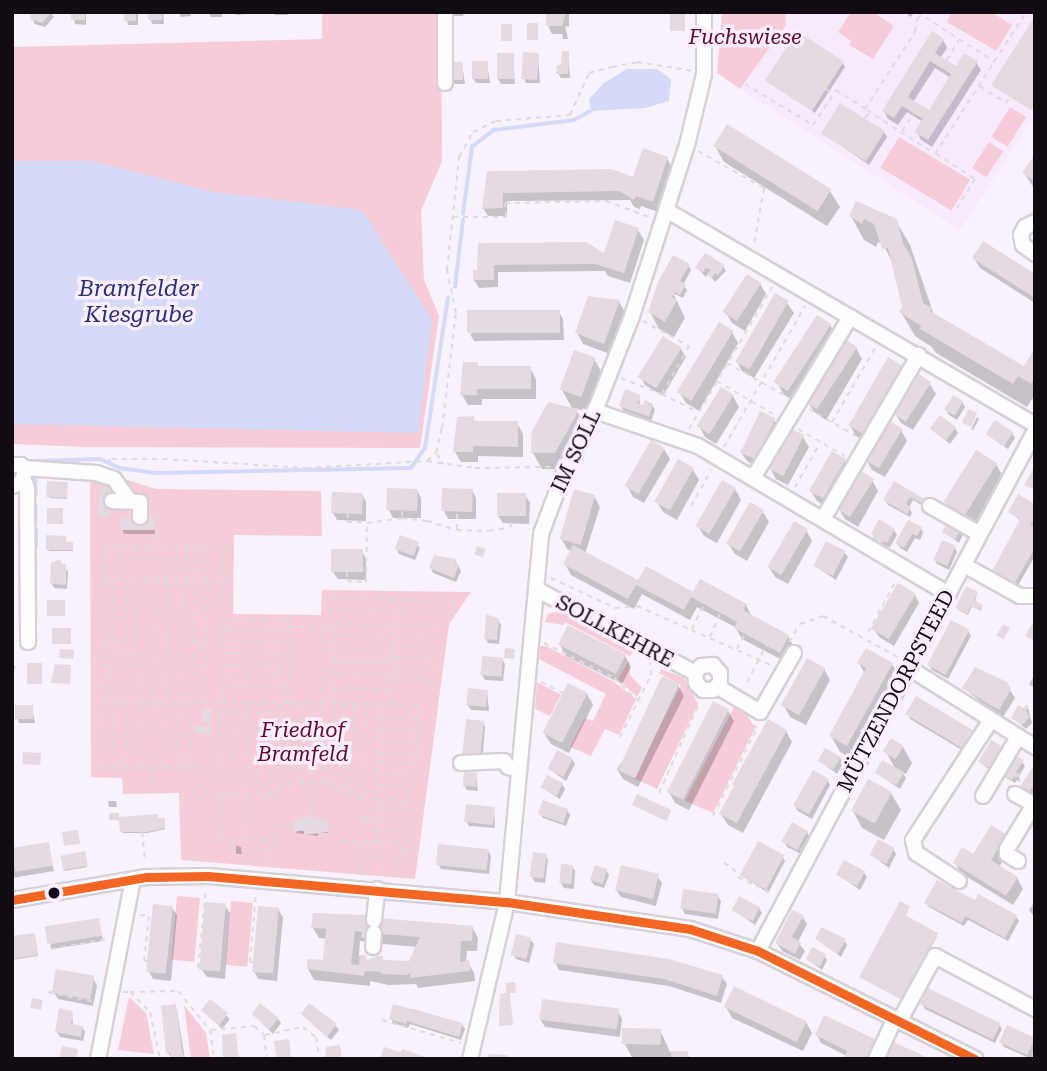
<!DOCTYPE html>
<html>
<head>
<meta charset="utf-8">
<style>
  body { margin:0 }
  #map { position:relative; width:1047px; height:1071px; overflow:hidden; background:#f9f2fc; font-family:"Roboto Serif",serif }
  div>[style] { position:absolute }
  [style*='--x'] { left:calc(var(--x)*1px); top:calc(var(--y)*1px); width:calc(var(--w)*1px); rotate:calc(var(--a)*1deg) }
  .built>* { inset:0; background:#f8eafd }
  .green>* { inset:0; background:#f6ccd9; transform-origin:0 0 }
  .water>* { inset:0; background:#d5daf8 }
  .shadow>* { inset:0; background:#0003; transform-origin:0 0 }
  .stream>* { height:3.5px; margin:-1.75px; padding:0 1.75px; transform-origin:1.75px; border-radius:1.75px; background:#d5daf8 }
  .building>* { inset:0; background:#e3dae2; transform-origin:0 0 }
  .path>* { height:2px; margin-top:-1px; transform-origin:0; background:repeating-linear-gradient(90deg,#dddbdd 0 5px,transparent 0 10px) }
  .roads { filter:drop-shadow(2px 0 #d7d0d9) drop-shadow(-2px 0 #d7d0d9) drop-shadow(0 2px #d7d0d9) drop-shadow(0 -2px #d7d0d9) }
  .minor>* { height:14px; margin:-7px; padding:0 7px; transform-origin:7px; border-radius:7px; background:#fefdff }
  .bus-1>* { height:9px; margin:-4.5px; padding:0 4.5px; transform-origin:4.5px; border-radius:4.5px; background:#f26522 }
  .dots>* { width:19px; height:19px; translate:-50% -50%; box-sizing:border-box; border:4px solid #fbefff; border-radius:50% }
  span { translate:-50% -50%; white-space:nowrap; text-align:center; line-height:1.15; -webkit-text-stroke:7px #fbefff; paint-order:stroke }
  .park-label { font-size:21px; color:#64092e; font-style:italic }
  .street-label { font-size:21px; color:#120b13 }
  .water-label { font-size:23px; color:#2b317b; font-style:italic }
  .frame { position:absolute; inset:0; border:14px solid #120b13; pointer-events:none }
</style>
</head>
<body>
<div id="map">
  <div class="built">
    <i style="clip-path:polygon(785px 12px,1035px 12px,1035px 115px,960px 230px,740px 89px,786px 25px)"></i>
  </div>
  <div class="green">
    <i style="clip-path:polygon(322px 12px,441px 12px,442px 161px,421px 211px,424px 280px,439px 316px,420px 448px,85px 447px,12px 444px,12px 47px,322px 39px)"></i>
    <i style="clip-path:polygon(722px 12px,785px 12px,786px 25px,740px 89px,717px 73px)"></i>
    <i style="clip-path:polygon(851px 12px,873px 12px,894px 26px,873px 59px,849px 45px,851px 41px,838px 32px)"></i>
    <i style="clip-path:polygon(952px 12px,991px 12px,1012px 25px,996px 51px,947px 22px)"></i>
    <i style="left:1010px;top:107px;width:19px;height:35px;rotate:32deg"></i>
    <i style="left:899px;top:137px;width:83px;height:36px;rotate:31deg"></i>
    <i style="left:989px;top:142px;width:17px;height:31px;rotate:33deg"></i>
    <i style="clip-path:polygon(96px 470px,156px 489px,321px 491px,322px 536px,234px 535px,233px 614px,321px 615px,322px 590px,471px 592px,449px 624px,415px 879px,181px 860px,179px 793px,123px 794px,122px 778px,91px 777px,90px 475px)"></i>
    <i style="clip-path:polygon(561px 610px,634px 650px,630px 656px,565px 622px,563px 625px,545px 622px,548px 614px)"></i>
    <i style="clip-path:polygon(540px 646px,546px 646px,613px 681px,636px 699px,619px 735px,605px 729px,591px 756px,570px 747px,585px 718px,593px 721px,606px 694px,539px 659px)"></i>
    <i style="clip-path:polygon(629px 660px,630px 675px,642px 688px,637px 697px,618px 679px)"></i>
    <i style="clip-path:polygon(661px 669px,684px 678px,698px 704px,657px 789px,633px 778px,681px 685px,659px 673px)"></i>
    <i style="clip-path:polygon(537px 682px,561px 695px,550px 716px,535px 709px)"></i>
    <i style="clip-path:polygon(735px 705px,745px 712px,755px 728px,713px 813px,685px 801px)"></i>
    <i style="left:177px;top:896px;width:23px;height:64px;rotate:5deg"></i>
    <i style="left:231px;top:901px;width:22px;height:64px;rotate:5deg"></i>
    <i style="clip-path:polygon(129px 997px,146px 1013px,154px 1054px,118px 1050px)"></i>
    <i style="clip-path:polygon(184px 1005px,206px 1033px,210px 1059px,191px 1059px)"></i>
  </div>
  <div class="water">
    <i style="clip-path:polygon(627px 69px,657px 69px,671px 79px,669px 101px,645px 108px,591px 111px,589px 99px,604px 83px)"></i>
    <i style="clip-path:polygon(12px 161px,92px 161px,213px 192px,362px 210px,432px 320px,418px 433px,12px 424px)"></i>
  </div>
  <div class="shadow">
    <i style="clip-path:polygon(72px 12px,86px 12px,86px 25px,75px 24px)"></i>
    <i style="clip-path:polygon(125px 12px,138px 12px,138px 25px,128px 25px)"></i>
    <i style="clip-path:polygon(149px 12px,163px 12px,164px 24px,152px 24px)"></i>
    <i style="clip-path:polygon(178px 12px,190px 12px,191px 16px,181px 17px)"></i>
    <i style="clip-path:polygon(208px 12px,222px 12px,222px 17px,211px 17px)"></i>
    <i style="clip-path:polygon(235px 12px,248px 12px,248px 14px,236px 15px)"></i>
    <i style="left:275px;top:12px;width:13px;height:3px"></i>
    <i style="left:297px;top:12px;width:18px;height:2px"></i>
    <i style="clip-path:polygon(452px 12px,464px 12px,463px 16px,454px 16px)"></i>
    <i style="clip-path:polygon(553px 12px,569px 12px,569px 27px,565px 26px,568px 39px,563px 39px,562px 34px,552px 34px,548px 26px)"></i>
    <i style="clip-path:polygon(904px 12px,914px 12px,911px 17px)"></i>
    <i style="clip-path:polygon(51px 13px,54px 17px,45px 27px,35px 24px,32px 19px)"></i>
    <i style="clip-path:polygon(evenodd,943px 40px,947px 48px,941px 57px,957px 68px,976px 62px,981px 70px,932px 147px,921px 140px,917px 132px,923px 122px,907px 112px,898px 125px,888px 119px,884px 111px,943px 40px,935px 68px,951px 78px,929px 112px,913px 102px,935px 68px)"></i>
    <i style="clip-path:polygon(568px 53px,570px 78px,561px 78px,558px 73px)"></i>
    <i style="clip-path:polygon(513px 55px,515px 84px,501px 84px,498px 79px)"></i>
    <i style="clip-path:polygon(538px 55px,540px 83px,526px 83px,524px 78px)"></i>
    <i style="clip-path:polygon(842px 62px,845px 67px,815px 113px,768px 81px)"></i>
    <i style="clip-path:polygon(487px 63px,490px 83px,476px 83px,473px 78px)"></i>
    <i style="clip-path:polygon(462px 64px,465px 84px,453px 84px,451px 79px)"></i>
    <i style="clip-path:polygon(884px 132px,887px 137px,869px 165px,823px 133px)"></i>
    <i style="clip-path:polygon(715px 146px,830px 191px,840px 207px,827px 226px,724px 162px)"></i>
    <i style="clip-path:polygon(667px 158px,673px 169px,658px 212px,641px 206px,640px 209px,634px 207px,630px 200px,507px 201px,507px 216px,488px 216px,483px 208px,488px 173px,632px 178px)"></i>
    <i style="clip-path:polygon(1035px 160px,1035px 190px,1024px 173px)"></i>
    <i style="clip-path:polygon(851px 216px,896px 221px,910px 245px,934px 315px,1025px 369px,1035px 352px,1035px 400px,1032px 399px,1027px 407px,936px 353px,932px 347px,915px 336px,901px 312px,904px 307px,894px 266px,883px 244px,878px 242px,876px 247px,864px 240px)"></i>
    <i style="clip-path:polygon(638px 230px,644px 240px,630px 283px,608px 276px,605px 271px,498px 272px,498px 287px,479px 288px,474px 280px,478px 271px,480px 245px,605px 255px)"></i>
    <i style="clip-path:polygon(974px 258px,1035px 276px,1035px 303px,980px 268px)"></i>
    <i style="clip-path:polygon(689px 266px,691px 270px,683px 285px,687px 290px,683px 298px,673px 293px,685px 318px,674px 337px,659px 329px,650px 312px)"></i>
    <i style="clip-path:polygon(723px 266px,726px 271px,715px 282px,708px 273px,706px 277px,697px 268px)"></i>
    <i style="clip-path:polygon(760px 284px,766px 294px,745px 331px,732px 323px,726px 313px)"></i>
    <i style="clip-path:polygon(619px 302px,625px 312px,610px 354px,583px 344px,577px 333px)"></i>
    <i style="clip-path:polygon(787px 303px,794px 313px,754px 378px,742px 371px,736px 360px)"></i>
    <i style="clip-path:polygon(559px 312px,563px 319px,564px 340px,474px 341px,470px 334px)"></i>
    <i style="clip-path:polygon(830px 325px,836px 336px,796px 402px,784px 395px,778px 384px)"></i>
    <i style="clip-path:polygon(732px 332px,738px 343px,699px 411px,686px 403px,680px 393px)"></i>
    <i style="clip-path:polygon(856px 348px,862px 359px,826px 420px,814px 412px,808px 402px)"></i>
    <i style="clip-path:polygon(681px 349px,686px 357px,663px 396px,645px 385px,641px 377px)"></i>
    <i style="clip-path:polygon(594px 359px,604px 376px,591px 413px,575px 408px,587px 427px,564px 469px,542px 469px,533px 453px,573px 410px,562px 390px)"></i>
    <i style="clip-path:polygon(477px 364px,480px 368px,530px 368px,536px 379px,536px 399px,482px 399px,482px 405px,468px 405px,462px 395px)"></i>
    <i style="clip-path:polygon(900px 366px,907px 377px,868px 443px,856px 436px,850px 425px)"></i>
    <i style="clip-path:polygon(929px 383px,936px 394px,913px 430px,901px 423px,895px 413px)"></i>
    <i style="clip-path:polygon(639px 396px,640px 406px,652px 405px,655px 410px,651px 421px,624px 411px,621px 406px)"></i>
    <i style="clip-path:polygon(733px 396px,739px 407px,716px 444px,705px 437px,699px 426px)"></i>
    <i style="clip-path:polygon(962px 402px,965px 407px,957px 420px,949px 415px,946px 410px)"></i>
    <i style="clip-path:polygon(977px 417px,979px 419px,973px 430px,971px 429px)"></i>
    <i style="clip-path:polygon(473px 418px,476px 423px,517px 423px,523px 434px,523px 457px,478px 456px,478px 462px,461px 462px,455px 452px)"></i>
    <i style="clip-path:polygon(774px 420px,780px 430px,759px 468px,747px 461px,740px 451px)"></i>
    <i style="clip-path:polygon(955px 428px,958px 433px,950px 444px,932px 430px)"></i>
    <i style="clip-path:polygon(901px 430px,907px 441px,885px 477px,872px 470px,866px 459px)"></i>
    <i style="clip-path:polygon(1012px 433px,1015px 438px,1008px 449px,988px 435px)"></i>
    <i style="clip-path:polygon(803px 437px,809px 447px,788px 485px,776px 479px,770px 468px)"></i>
    <i style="clip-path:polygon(664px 449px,670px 459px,644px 503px,633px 497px,627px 486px)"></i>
    <i style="clip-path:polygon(845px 461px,851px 471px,829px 509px,817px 501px,811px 491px)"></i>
    <i style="clip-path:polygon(996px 464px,1005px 480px,977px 531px,957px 519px,947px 503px)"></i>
    <i style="clip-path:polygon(693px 470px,699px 480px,677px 520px,663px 512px,657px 502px)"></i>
    <i style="clip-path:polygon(872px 480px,878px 491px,858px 527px,845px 519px,839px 509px)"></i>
    <i style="clip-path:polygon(67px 484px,67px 499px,50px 498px,49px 496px)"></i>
    <i style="clip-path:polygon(895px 484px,926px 502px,928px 509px,913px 500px,909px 507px,912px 513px,910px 517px,888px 505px,885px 500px)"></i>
    <i style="clip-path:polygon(735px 489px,741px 500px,717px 543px,704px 536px,698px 526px)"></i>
    <i style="clip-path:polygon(417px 490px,421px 498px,421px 518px,393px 518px,389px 510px)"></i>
    <i style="clip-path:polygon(472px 490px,476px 498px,476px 519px,448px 519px,444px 511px)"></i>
    <i style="clip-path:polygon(362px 494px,366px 502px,366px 521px,337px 520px,333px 513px)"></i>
    <i style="clip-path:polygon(525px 495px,530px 503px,529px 524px,503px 523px,498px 516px)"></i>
    <i style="clip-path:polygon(594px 496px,600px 507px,585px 554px,639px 582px,746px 605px,752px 617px,788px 636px,794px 647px,786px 662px,742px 639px,735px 627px,697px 607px,690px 620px,642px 594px,634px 609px,571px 575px,565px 564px,572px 551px,567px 549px,561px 538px)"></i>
    <i style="clip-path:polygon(1035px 506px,1035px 556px,1016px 589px,996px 578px,1021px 521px,1010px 512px)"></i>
    <i style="clip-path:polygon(763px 512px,769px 522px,747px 561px,735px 554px,728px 543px)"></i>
    <i style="clip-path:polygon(153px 519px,155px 534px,124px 534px,122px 529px)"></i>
    <i style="clip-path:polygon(950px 522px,964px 532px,959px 543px,944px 532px)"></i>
    <i style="clip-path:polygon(921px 528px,923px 533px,920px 540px,915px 538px,907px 552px,900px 548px,897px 543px)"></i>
    <i style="clip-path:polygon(806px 530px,812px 541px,788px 584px,775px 577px,769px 567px)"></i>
    <i style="clip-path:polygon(894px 530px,897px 535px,890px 547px,877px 544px,873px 534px)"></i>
    <i style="clip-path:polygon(65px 538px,66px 543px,73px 545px,73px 551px,48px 551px)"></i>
    <i style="clip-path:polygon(417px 544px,420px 548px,415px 560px,399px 554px,397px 549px)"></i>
    <i style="clip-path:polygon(955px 548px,957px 552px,949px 570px,937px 564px,934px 559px)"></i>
    <i style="clip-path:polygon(362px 551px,366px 559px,366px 580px,338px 579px,333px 572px)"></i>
    <i style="clip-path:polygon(845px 553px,848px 557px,836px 580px,815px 566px)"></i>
    <i style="clip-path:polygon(455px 560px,461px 571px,456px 582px,433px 573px,431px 568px)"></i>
    <i style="clip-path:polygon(62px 566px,68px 571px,67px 589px,54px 588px,52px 584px)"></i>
    <i style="clip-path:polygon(977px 594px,975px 602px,982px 606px,981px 611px,972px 606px,968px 615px,958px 610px)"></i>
    <i style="clip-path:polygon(915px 595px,919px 603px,894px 646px,879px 637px,874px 629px)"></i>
    <i style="clip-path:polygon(498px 620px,501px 625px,499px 644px,488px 643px,486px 639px)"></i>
    <i style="clip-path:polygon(969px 632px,971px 636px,948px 679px,932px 670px,929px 665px)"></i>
    <i style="clip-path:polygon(560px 645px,625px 656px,631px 667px,622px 684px,566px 656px)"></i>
    <i style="clip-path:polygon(502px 659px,505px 664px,503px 681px,485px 680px,482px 675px)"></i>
    <i style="clip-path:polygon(859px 663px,892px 664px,901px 680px,856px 761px,840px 752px,831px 736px,865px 674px)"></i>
    <i style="left:12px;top:665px;width:4px;height:18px;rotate:27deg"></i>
    <i style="clip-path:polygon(824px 669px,830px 680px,806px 725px,790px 717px,784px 706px)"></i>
    <i style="clip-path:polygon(1033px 678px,1035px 680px,1033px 687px,1029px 684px)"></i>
    <i style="clip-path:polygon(678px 685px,684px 696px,638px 787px,623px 779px,617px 769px)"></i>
    <i style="clip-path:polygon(964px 688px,1010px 690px,1015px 698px,1003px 717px,999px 717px)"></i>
    <i style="clip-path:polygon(487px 691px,489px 711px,471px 710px,468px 705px)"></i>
    <i style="clip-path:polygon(587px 694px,593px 705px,569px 753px,551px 744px,544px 733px)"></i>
    <i style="clip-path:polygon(32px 707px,35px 723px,19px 723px,17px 718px)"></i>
    <i style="clip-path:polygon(1028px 708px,1032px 723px,1026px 729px,1013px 718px)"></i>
    <i style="clip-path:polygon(728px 711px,734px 721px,689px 810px,675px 803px,669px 792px)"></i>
    <i style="clip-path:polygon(908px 714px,974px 733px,976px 738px,967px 753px,910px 719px)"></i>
    <i style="clip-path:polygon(483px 722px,485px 727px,482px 766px,467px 765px)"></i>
    <i style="clip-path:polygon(786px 731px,792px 742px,743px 833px,728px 825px,721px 814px)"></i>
    <i style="clip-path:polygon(992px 742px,1005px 753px,993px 773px,979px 761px)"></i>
    <i style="clip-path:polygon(903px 747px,912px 763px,906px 774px,902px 772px,906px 778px,900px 789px,877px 773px,896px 770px,886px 752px)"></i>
    <i style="clip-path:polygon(840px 758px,843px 763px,837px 774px,820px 761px)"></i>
    <i style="clip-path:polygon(572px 759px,575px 764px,566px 781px,549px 769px)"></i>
    <i style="clip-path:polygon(1022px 762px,1025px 766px,1019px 776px,1020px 782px,1017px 780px,1015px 783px,1005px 777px,1002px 773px)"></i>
    <i style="clip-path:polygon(1035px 769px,1035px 790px,1031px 797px,1021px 788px)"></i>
    <i style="clip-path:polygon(476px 775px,478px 791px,467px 790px,464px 785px)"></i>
    <i style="clip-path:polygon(827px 780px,830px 785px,812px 819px,798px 811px,795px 806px)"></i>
    <i style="clip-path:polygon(562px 784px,565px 789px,560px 799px,543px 788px)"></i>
    <i style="clip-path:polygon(891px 793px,901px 810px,884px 840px,862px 828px,853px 811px)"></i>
    <i style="clip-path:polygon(108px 801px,116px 801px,117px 807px,109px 807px)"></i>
    <i style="clip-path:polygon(494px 808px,495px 828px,469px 826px,466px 821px)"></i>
    <i style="clip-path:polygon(567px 810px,570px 815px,566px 826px,543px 818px,540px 813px)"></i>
    <i style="clip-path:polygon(118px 815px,119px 819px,157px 815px,158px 820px,165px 822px,165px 829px,148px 833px,123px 833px,121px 821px,110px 819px)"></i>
    <i style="clip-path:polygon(306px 817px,327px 822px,328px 833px,318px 833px,318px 836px,296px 833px)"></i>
    <i style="clip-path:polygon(807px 832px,810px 837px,801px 854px,787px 847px,784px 842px)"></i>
    <i style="clip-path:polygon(1006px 836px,1012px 847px,999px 867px,1017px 878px,1023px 889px,1013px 905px,961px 873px,955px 863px,973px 856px)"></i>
    <i style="clip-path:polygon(48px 844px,54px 871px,12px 878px,12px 850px)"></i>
    <i style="clip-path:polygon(236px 846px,241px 847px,242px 854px,236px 854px)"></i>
    <i style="clip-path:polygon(894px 850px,896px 854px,889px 868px,872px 855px)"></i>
    <i style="clip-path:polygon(488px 851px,491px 856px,489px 874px,441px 869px,438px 864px)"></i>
    <i style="clip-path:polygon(85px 855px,87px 867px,65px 871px,64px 869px)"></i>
    <i style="clip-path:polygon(545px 855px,548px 860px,545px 883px,535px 882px,532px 877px)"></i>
    <i style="clip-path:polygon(782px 856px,785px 861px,768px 893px,741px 875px)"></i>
    <i style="clip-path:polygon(572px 866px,575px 871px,574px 889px,564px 888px,561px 883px)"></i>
    <i style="clip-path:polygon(606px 870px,609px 875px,604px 888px,594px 885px,591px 880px)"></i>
    <i style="clip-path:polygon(864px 873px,867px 877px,860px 890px,837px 874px)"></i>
    <i style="clip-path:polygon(657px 876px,662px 883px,656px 906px,621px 897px,616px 890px)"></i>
    <i style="clip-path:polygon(718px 896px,721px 901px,718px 919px,685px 914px,682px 909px)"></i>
    <i style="clip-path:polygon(1035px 901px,1035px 918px,1029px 910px)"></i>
    <i style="clip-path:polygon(926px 903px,1016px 917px,1019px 921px,1008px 941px,968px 920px,964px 926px,929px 907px)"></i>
    <i style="clip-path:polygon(225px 906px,230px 913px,225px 979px,207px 977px,202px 970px)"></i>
    <i style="clip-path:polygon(909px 907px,905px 917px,937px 936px,903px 1000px,861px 977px)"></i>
    <i style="clip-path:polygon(172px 908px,177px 915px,171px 981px,153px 979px,149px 972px)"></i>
    <i style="clip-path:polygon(759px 908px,762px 913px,755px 925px,734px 910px)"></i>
    <i style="clip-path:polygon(278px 909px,283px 917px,277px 981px,258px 979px,254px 971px)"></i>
    <i style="clip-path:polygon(802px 916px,807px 924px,798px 942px,805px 951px,800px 960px,782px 951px,777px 943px)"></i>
    <i style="clip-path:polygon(98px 920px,103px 941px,52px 949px,50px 945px)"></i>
    <i style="clip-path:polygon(evenodd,371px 921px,472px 927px,478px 938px,477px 951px,467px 951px,466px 962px,474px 972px,475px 981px,418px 988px,416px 984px,389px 985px,370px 981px,370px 986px,314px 980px,308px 969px,325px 962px,327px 939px,319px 938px,313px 928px,371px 921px,360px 941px,366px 942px,369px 948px,373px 943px,417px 947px,410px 962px,384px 962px,382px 958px,367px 961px,365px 957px,359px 956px,360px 941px)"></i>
    <i style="clip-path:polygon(35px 936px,38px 956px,12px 960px,12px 938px)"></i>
    <i style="clip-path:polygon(817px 939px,844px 940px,847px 945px,841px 957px)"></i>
    <i style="clip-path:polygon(531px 940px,534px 944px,529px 963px,516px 959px,513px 954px)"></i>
    <i style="clip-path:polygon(824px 955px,827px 960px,822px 970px,807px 959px)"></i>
    <i style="clip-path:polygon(555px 962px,722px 977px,727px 984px,721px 1003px,669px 986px,559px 970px)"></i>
    <i style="clip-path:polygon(93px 978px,97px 986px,93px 1006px,58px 999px,53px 991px)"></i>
    <i style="clip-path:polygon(210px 1001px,230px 1019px,222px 1029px,203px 1010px)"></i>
    <i style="clip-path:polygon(922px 1004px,999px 1024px,1002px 1029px,995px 1043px,925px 1009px)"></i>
    <i style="clip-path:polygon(309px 1005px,336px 1026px,339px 1030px,331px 1040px,306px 1018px,303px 1014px)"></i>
    <i style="clip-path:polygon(175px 1006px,177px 1011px,185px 1059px,172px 1059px,168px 1053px)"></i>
    <i style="clip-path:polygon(726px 1007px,806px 1022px,812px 1033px,803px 1051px,732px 1018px)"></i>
    <i style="clip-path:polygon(413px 1009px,462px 1024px,465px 1029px,461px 1040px,410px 1024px,408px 1028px,393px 1023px,391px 1018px)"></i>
    <i style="clip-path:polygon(618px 1011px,622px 1019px,620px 1037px,545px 1027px,540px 1019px)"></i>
    <i style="clip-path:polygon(72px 1012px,73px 1026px,82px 1027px,85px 1032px,83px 1041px,60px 1037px,57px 1032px)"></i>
    <i style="clip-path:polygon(254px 1014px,278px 1019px,281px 1023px,273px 1034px)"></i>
    <i style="clip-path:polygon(1008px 1027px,1035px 1040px,1032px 1059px,1004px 1047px,1001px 1042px)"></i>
    <i style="clip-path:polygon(660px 1030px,670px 1052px,687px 1053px,690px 1059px,633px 1059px,624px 1043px)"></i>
    <i style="clip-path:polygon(817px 1035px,873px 1040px,878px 1048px,873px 1059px,848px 1059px,847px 1056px,821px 1043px)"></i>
  </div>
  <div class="stream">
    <i style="--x:463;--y:214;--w:68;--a:-82.3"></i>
    <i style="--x:472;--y:147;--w:28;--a:-38"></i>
    <i style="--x:494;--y:130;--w:81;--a:-7.1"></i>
    <i style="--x:574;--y:120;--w:19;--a:-28"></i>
    <i style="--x:455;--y:287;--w:67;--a:-83.2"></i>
    <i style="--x:36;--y:465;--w:4;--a:-76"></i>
    <i style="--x:37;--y:461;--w:63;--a:-1.8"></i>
    <i style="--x:100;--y:459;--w:22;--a:24"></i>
    <i style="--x:120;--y:468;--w:36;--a:8"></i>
    <i style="--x:156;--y:473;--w:255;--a:-1.1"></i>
    <i style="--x:411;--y:468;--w:24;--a:-55"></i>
    <i style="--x:425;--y:448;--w:152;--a:-81.3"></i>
    <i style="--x:36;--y:475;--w:20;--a:90"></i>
    <i style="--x:36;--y:505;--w:17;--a:90"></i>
    <i style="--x:36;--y:547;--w:16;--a:-90"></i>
    <i style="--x:35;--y:563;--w:53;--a:88.9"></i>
  </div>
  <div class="building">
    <i style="clip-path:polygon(31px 12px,52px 12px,42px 23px,30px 19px)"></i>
    <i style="left:71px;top:12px;width:14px;height:8px"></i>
    <i style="left:124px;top:12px;width:12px;height:9px"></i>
    <i style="left:148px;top:12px;width:14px;height:8px"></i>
    <i style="clip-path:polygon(551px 12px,566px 12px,562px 26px,546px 26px,546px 14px)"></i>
    <i style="left:670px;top:12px;width:15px;height:19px"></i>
    <i style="clip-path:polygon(1035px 16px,1035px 104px,1031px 110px,991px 85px)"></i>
    <i style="left:527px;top:23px;width:11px;height:17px"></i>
    <i style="left:501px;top:24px;width:11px;height:17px"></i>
    <i style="left:797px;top:31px;width:56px;height:59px;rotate:33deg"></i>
    <i style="clip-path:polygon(evenodd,932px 31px,944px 39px,935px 53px,956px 66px,964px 53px,978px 61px,928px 140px,914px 132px,923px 119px,902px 106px,894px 118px,882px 111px,932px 31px,930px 61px,951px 74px,929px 110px,908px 97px,930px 61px)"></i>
    <i style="clip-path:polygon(562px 51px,569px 51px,568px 74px,556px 74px,557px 65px,561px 65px)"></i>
    <i style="left:523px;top:52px;width:16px;height:27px;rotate:4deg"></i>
    <i style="left:497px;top:53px;width:17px;height:26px"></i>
    <i style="left:472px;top:61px;width:16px;height:18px"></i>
    <i style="left:449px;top:62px;width:14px;height:18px"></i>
    <i style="left:840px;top:103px;width:53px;height:36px;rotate:32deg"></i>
    <i style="left:727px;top:124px;width:123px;height:26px;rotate:32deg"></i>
    <i style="clip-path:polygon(643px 148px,668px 157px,653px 202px,636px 196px,634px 200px,619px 191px,503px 193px,503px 208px,482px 209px,487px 171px,611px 169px,633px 177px)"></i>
    <i style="clip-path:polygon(1033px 157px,1035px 158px,1035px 181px,1022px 173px)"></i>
    <i style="clip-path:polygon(856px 201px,897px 219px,903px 243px,912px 259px,923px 303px,932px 308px,930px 311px,1024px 366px,1035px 348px,1035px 378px,1031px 384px,1018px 376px,1013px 384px,920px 329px,921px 326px,899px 312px,902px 307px,888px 248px,882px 249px,874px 224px,864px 219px,862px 224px,849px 216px)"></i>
    <i style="clip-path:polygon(615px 220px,639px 228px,624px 273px,595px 264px,494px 265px,494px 280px,473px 280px,473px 270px,477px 270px,478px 243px,586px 242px,604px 253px)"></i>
    <i style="clip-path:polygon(983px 241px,1035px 274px,1035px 298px,972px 258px)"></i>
    <i style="clip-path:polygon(705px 253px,725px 265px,718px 275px,715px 273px,712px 278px,707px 275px,711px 270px,706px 268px,703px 273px,695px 268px)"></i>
    <i style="clip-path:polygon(673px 255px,690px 264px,680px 281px,686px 284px,680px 295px,675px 292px,672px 297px,677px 300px,665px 322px,648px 312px,658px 282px)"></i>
    <i style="left:747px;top:274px;width:17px;height:45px;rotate:33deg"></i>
    <i style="left:775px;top:293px;width:16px;height:79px;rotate:30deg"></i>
    <i style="clip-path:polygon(588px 296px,620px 300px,604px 344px,575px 333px)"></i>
    <i style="left:560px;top:310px;width:23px;height:93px;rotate:90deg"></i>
    <i style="left:817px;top:315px;width:17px;height:80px;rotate:33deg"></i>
    <i style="left:719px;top:322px;width:17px;height:82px;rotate:31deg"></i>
    <i style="left:663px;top:336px;width:22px;height:48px;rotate:32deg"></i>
    <i style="left:843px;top:338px;width:17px;height:74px;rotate:33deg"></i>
    <i style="left:574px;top:350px;width:23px;height:42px;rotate:20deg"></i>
    <i style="left:888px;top:357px;width:16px;height:79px;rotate:30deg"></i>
    <i style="clip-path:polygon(463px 362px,478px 362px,478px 366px,531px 366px,531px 389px,477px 389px,477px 395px,460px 395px)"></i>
    <i style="left:917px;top:373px;width:17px;height:47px;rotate:33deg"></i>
    <i style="left:721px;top:387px;width:15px;height:46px;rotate:32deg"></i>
    <i style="clip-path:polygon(625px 389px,641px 395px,637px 403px,643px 405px,645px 400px,653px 404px,649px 417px,619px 406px)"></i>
    <i style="left:953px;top:395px;width:12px;height:17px;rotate:31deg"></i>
    <i style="clip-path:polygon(548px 402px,578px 409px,576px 416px,555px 453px,531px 453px,532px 431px)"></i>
    <i style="left:968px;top:409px;width:10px;height:15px;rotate:24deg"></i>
    <i style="left:760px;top:411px;width:17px;height:46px;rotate:25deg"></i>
    <i style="left:940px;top:415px;width:20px;height:17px;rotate:37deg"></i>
    <i style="clip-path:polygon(474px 416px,474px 421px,518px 421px,518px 447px,473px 446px,473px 452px,453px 452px,457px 417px)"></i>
    <i style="left:888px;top:420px;width:17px;height:46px;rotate:31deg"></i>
    <i style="left:995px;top:420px;width:22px;height:17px;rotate:34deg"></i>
    <i style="left:790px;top:428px;width:16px;height:46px;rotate:27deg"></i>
    <i style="left:651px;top:440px;width:16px;height:53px;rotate:30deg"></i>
    <i style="left:976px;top:450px;width:25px;height:61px;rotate:32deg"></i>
    <i style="left:832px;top:451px;width:16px;height:46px;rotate:30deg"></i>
    <i style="left:678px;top:459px;width:18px;height:49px;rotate:29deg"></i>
    <i style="clip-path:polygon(1035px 466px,1035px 490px,1024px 485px)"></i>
    <i style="left:860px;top:470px;width:17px;height:45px;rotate:33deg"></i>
    <i style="left:722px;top:480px;width:16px;height:53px;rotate:30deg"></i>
    <i style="left:47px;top:481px;width:21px;height:16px;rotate:3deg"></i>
    <i style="clip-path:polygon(894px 481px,928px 501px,925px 505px,910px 497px,906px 504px,911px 507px,907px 514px,883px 500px)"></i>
    <i style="left:100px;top:487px;width:12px;height:30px;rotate:5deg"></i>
    <i style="left:387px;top:488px;width:31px;height:22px;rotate:2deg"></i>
    <i style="left:442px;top:488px;width:31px;height:23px;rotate:2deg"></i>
    <i style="left:574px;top:489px;width:22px;height:52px;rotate:16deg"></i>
    <i style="left:332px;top:492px;width:31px;height:21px;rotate:2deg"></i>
    <i style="left:497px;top:493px;width:29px;height:23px"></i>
    <i style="clip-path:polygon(1018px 494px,1035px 504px,1035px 518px,1030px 525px,1035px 528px,1035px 548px,1013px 586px,991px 573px,1020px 519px,1008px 512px)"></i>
    <i style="left:750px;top:502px;width:16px;height:48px;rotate:30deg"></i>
    <i style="left:47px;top:508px;width:16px;height:16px"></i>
    <i style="left:120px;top:517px;width:34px;height:13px"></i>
    <i style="clip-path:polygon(879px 519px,895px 529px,887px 543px,883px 541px,881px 544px,872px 539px,874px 535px,871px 534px)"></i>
    <i style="left:949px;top:519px;width:15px;height:15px;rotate:28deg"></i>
    <i style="clip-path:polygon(908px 520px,922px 527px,917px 536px,912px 534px,904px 548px,895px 543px)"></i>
    <i style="left:794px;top:521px;width:16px;height:53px;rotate:30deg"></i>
    <i style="clip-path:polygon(46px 535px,66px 536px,66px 542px,73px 542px,73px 550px,46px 550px)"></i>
    <i style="left:400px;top:535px;width:20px;height:15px;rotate:20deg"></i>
    <i style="left:942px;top:540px;width:15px;height:22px;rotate:23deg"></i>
    <i style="left:826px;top:541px;width:22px;height:28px;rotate:27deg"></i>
    <i style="clip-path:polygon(573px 545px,638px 580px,646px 566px,693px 592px,700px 579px,747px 604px,743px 610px,789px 635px,780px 653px,734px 628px,737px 622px,691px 597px,684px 610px,636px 585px,628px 599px,563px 564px)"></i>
    <i style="left:477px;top:546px;width:9px;height:9px;rotate:18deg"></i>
    <i style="left:331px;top:549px;width:32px;height:23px"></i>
    <i style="clip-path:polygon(434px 555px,456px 559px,455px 563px,459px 565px,454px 578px,429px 568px)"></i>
    <i style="clip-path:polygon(60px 559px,62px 564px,66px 564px,66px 585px,50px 584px,51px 563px)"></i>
    <i style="left:898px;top:583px;width:21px;height:53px;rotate:31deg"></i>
    <i style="clip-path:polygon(966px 586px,978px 592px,974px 600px,983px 605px,980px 610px,971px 606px,967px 614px,955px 608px)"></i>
    <i style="left:47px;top:600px;width:18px;height:16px"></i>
    <i style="clip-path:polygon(486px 614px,499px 619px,497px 640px,484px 639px)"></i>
    <i style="left:951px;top:620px;width:21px;height:51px;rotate:28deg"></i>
    <i style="left:1003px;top:624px;width:8px;height:13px;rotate:30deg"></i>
    <i style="clip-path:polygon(1032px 624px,1035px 625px,1035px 641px,1025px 636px)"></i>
    <i style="left:568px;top:625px;width:65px;height:22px;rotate:27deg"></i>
    <i style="left:52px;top:628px;width:19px;height:16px"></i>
    <i style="left:505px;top:648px;width:10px;height:10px;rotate:6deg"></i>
    <i style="clip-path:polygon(866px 648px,893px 663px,847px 746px,829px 736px,866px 668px,857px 663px)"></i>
    <i style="left:60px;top:649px;width:14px;height:9px;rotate:4deg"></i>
    <i style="left:482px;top:656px;width:21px;height:19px;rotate:5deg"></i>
    <i style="left:807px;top:658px;width:21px;height:54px;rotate:29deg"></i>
    <i style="left:27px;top:663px;width:15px;height:21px"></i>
    <i style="clip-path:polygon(55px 664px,71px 665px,70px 684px,51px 683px)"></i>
    <i style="clip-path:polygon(975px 667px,1007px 682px,1011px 689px,999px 710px,962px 688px)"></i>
    <i style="left:662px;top:676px;width:19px;height:104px;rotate:25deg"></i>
    <i style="left:568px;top:683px;width:22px;height:56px;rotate:27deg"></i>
    <i style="left:468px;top:688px;width:20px;height:17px;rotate:6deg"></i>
    <i style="left:916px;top:696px;width:69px;height:21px;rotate:31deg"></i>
    <i style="left:713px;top:701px;width:18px;height:102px;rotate:27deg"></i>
    <i style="left:15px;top:705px;width:18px;height:14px"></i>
    <i style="clip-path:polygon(1018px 705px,1023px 708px,1026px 705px,1029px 706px,1026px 711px,1030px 717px,1022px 725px,1011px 718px)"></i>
    <i style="left:203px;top:708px;width:9px;height:15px;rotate:6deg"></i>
    <i style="left:466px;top:719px;width:18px;height:41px;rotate:6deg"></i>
    <i style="clip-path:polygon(768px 719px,787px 730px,737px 823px,719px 814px,734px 786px,732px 784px)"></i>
    <i style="clip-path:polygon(192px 726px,211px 726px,211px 733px,196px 733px)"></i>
    <i style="left:891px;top:738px;width:15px;height:16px;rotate:32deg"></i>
    <i style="left:991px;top:740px;width:14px;height:25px;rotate:30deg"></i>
    <i style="left:825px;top:748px;width:18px;height:15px;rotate:29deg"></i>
    <i style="left:557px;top:750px;width:18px;height:21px;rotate:27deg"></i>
    <i style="left:23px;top:752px;width:18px;height:12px;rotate:3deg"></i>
    <i style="clip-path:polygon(1012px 753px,1024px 760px,1016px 772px,1020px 774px,1017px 778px,1014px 776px,1012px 780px,1000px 773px)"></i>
    <i style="left:882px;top:760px;width:25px;height:15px;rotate:29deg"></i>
    <i style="clip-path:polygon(1035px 764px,1035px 784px,1028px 793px,1019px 788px)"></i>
    <i style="left:813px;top:770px;width:18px;height:41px;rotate:29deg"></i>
    <i style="left:464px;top:772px;width:13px;height:14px;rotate:4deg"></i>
    <i style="left:547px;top:775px;width:18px;height:14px;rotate:27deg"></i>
    <i style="left:868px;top:779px;width:27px;height:36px;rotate:28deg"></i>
    <i style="left:637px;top:794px;width:38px;height:12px;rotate:25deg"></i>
    <i style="left:543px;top:800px;width:27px;height:15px;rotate:20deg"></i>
    <i style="left:466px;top:804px;width:29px;height:18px;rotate:6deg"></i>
    <i style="clip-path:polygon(109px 813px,119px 813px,119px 817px,158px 814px,158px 818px,165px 818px,165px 828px,147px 832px,120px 832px,119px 820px,109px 820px)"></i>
    <i style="clip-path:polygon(304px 816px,328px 820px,328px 832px,304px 835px,304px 831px,294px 831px,294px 819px,304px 819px)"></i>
    <i style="left:792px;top:822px;width:18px;height:22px;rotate:29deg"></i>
    <i style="clip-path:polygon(991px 825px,1007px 835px,991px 860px,1018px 877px,1006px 896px,953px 863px,962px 847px,973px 854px)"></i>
    <i style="left:78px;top:830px;width:14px;height:16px;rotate:82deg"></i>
    <i style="left:878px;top:839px;width:19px;height:18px;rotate:28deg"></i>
    <i style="left:758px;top:841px;width:30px;height:39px;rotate:28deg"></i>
    <i style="left:49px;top:842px;width:24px;height:38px;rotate:81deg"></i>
    <i style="left:438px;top:844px;width:51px;height:21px;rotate:6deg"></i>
    <i style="left:85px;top:851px;width:15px;height:25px;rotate:79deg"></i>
    <i style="left:533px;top:852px;width:14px;height:25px;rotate:8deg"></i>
    <i style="left:844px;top:860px;width:24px;height:17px;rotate:28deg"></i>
    <i style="left:561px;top:864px;width:12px;height:19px;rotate:5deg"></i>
    <i style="left:595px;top:865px;width:13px;height:16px;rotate:18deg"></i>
    <i style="left:621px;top:865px;width:39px;height:26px;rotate:13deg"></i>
    <i style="clip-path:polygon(937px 880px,975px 900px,978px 894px,1017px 915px,1005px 938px,965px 916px,962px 923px,924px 903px)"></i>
    <i style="left:683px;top:889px;width:36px;height:20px;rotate:8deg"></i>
    <i style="left:739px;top:896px;width:24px;height:16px;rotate:28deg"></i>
    <i style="clip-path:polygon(900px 901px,910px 906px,905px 915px,938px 933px,902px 1000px,859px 977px)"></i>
    <i style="left:205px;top:902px;width:21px;height:68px;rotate:5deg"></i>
    <i style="left:153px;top:904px;width:20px;height:68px;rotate:6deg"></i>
    <i style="left:258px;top:906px;width:21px;height:66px;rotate:5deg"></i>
    <i style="clip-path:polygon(792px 910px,804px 915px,792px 937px,801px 942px,795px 954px,775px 943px)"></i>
    <i style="clip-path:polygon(evenodd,313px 913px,369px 915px,378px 918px,473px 926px,472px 941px,461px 941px,460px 962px,469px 960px,470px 971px,410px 978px,411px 972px,408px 975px,381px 974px,381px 972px,365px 971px,364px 976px,307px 969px,307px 959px,323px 960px,326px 929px,311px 928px,313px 913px,355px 931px,362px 932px,361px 938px,367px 938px,368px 933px,420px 937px,409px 961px,383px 960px,383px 956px,377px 956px,366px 960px,366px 955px,360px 955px,359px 965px,351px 964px,355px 931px)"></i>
    <i style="left:99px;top:918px;width:18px;height:55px;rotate:81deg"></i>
    <i style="clip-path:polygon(821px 927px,846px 939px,838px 954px,815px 939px)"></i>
    <i style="clip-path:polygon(35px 933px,38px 955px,12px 959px,12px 936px)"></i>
    <i style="left:516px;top:934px;width:16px;height:22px;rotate:14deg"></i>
    <i style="clip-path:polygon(556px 942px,669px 959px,723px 975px,717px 996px,664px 979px,553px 963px)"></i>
    <i style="left:812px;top:947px;width:16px;height:14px;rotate:27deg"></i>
    <i style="left:56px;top:969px;width:39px;height:24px;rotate:10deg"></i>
    <i style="clip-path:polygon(515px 982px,516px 993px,510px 993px,513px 1025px,499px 1026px,500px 994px,506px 993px,506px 983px)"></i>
    <i style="left:734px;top:986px;width:81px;height:23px;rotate:26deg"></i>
    <i style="left:928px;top:988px;width:81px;height:18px;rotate:26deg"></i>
    <i style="left:32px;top:998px;width:11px;height:10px;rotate:10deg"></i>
    <i style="clip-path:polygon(210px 999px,228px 1013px,219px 1026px,201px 1010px)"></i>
    <i style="left:542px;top:999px;width:78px;height:21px;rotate:7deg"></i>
    <i style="clip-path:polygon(260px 1003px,279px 1018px,269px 1030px,252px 1014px)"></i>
    <i style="clip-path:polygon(309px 1003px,337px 1024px,327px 1037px,301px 1014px)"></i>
    <i style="clip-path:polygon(176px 1004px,182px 1051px,185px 1059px,171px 1059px,170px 1053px,166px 1053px,161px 1006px)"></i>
    <i style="clip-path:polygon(393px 1004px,463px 1023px,459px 1037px,407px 1021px,406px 1024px,389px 1019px)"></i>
    <i style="clip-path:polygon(59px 1008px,73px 1011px,71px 1024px,83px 1026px,81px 1037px,55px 1032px)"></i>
    <i style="clip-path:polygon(824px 1015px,875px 1039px,865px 1059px,849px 1059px,845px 1057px,847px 1051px,815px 1035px)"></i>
    <i style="left:1007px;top:1025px;width:31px;height:19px;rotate:25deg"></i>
    <i style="left:622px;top:1028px;width:39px;height:16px;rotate:1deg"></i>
    <i style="clip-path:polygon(236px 1033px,239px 1059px,223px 1058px,222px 1035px)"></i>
    <i style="clip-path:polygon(289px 1039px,291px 1059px,277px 1059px,274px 1041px)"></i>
    <i style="clip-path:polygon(892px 1041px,902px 1046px,931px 1059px,884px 1059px)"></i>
    <i style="clip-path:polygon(340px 1045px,342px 1059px,325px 1059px,326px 1047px)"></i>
    <i style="clip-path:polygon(62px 1046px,78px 1049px,76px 1059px,59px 1059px)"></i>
    <i style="clip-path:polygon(384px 1047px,401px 1052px,402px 1049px,431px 1059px,380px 1059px)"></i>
    <i style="left:671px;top:1051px;width:17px;height:8px"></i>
    <i style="clip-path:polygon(488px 1054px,507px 1055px,507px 1059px,488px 1059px)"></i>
  </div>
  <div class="path">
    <i style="--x:917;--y:12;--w:93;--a:32.7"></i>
    <i style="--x:947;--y:60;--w:23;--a:-59"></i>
    <i style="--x:745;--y:84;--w:79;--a:31.1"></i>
    <i style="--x:813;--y:125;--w:42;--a:-56.7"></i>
    <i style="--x:836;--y:90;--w:35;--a:33"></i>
    <i style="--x:865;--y:109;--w:92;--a:-57"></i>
    <i style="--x:915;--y:32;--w:13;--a:-81"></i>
    <i style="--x:917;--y:19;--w:11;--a:-41"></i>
    <i style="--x:980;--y:86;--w:31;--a:33"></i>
    <i style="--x:1006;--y:103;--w:7;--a:-56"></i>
    <i style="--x:826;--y:89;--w:7;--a:34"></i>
    <i style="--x:867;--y:110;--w:81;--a:32.9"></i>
    <i style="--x:935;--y:154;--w:166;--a:-57.3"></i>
    <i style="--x:865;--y:118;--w:6;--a:-51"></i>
    <i style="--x:902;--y:131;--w:22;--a:-56"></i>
    <i style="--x:698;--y:151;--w:76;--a:29.3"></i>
    <i style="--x:764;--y:188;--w:58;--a:100"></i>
    <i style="--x:936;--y:154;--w:46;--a:32.7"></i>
    <i style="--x:975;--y:179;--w:34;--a:122"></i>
    <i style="--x:453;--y:217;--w:53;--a:0"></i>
    <i style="--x:506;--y:217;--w:14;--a:-94"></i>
    <i style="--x:505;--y:203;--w:101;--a:-1.1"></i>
    <i style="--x:606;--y:201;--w:46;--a:20.4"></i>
    <i style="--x:643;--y:321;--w:52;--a:28.5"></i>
    <i style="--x:689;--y:346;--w:55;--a:119.4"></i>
    <i style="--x:662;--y:394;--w:40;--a:26.6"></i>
    <i style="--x:727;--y:363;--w:68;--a:29.2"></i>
    <i style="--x:621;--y:378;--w:43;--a:21.8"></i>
    <i style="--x:717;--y:381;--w:67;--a:30.4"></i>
    <i style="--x:809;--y:409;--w:54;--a:29.9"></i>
    <i style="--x:832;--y:422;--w:86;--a:-59.8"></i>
    <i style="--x:689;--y:429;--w:166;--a:-59.6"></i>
    <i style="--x:798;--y:429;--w:54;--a:29.9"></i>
    <i style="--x:724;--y:447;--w:163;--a:-60.1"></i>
    <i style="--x:437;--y:454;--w:12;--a:59"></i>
    <i style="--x:427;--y:461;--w:12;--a:-42"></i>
    <i style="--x:436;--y:453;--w:26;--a:-77"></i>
    <i style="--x:442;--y:428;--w:116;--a:-83.1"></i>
    <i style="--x:456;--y:313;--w:44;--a:-101.8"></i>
    <i style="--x:447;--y:270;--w:114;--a:-83.9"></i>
    <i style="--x:459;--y:157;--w:29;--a:-61"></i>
    <i style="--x:473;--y:132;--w:25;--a:-26"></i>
    <i style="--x:496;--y:121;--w:74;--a:-4.6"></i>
    <i style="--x:570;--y:115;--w:46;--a:-65.7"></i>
    <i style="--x:589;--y:73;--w:24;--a:-15"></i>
    <i style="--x:612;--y:67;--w:25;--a:-11"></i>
    <i style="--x:637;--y:62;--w:57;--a:9.1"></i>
    <i style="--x:107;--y:462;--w:6;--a:-31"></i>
    <i style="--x:112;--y:459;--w:51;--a:0"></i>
    <i style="--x:163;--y:459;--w:143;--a:3.6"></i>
    <i style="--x:306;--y:468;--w:121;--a:-3.3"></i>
    <i style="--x:427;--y:461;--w:49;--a:8.3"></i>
    <i style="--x:475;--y:468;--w:75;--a:-0.8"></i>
    <i style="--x:795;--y:487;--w:51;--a:-60.4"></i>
    <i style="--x:691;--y:506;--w:41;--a:-60.9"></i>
    <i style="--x:348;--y:513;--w:9;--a:96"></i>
    <i style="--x:347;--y:522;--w:19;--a:0"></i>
    <i style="--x:402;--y:516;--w:5;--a:-90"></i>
    <i style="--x:457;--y:529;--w:18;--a:-90"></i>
    <i style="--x:347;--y:572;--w:9;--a:90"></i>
    <i style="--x:347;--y:581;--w:19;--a:3"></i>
    <i style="--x:366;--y:582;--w:59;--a:-89"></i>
    <i style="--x:367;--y:523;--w:35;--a:-8"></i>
    <i style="--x:402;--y:518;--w:25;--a:7"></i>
    <i style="--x:427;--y:521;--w:31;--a:17"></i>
    <i style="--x:457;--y:530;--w:32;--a:2"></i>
    <i style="--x:489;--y:531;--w:22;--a:-10"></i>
    <i style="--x:511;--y:527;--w:11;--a:-95"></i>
    <i style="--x:551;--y:578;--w:71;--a:25.1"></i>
    <i style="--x:615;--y:608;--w:22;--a:-5"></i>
    <i style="--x:637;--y:606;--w:146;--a:23.8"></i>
    <i style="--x:108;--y:580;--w:33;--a:-90"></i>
    <i style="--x:119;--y:580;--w:33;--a:-88"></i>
    <i style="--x:133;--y:580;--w:33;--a:-88"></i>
    <i style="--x:144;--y:580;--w:33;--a:-90"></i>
    <i style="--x:104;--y:581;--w:120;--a:0.5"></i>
    <i style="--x:165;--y:581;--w:33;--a:-88"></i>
    <i style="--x:176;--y:581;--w:33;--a:-88"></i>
    <i style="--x:187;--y:581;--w:33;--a:-90"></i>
    <i style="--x:183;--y:583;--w:60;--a:91"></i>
    <i style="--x:182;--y:643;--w:24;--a:2"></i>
    <i style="--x:331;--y:598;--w:122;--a:1.4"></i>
    <i style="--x:453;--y:601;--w:12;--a:90"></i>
    <i style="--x:453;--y:613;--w:123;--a:-178.6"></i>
    <i style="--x:330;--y:610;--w:12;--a:-85"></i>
    <i style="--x:223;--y:619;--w:65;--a:0.9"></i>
    <i style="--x:288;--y:620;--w:165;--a:89.7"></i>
    <i style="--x:289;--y:627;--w:46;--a:0"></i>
    <i style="--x:224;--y:629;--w:64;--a:0.9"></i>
    <i style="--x:692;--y:629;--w:25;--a:-64"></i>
    <i style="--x:868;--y:632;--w:60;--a:-61.3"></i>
    <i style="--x:336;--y:635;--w:108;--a:1.1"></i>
    <i style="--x:710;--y:637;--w:25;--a:-67"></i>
    <i style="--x:112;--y:641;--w:60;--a:-88.1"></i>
    <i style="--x:125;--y:641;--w:60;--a:-89"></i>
    <i style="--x:104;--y:642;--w:32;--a:2"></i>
    <i style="--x:136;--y:643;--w:60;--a:-89"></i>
    <i style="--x:224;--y:642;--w:54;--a:0"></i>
    <i style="--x:789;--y:642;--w:21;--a:-59"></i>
    <i style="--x:800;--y:624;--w:24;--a:-19"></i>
    <i style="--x:823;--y:616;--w:85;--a:28.7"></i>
    <i style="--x:544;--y:643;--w:78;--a:26.6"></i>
    <i style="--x:614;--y:678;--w:33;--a:43"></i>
    <i style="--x:194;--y:644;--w:97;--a:-88.2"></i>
    <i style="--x:394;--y:646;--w:48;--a:2.4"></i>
    <i style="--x:335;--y:647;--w:57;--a:2"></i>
    <i style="--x:737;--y:649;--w:17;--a:-62"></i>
    <i style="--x:224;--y:653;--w:54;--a:0"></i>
    <i style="--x:394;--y:657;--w:47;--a:2.4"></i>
    <i style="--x:334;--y:660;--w:54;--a:-1.1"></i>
    <i style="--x:388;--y:659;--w:5;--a:37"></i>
    <i style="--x:340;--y:661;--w:49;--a:2.3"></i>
    <i style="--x:225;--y:665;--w:53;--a:0"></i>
    <i style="--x:394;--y:668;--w:46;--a:1.2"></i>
    <i style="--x:334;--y:674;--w:58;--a:1"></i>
    <i style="--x:224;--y:676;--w:55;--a:-1"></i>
    <i style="--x:279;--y:675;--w:45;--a:-90"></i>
    <i style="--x:394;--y:679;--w:44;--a:1.3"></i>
    <i style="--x:541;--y:682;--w:25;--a:27"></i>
    <i style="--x:747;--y:682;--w:41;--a:-62.2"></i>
    <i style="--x:223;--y:686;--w:64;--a:0"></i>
    <i style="--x:334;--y:688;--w:58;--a:1"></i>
    <i style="--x:111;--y:700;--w:48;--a:-90"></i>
    <i style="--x:111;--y:652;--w:30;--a:0"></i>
    <i style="--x:141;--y:652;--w:116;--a:91"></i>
    <i style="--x:117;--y:700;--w:47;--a:-88.8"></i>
    <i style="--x:102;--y:701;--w:315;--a:0.7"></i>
    <i style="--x:417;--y:705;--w:69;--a:90"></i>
    <i style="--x:417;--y:774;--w:40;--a:180"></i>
    <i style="--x:204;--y:701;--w:152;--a:-88.9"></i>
    <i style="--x:392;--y:704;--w:103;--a:-88.9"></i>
    <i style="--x:248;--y:712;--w:28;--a:180"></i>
    <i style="--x:220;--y:712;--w:84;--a:91.4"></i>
    <i style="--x:218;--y:796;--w:4;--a:0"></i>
    <i style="--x:222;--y:796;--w:43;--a:91.3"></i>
    <i style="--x:221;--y:839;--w:60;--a:1"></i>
    <i style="--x:379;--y:717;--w:36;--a:2"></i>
    <i style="--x:380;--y:730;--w:36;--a:2"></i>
    <i style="--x:620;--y:737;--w:69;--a:-63.4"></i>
    <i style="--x:651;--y:675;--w:12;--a:-95"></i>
    <i style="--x:380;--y:741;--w:36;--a:2"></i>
    <i style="--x:378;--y:753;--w:39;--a:0"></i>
    <i style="--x:378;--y:763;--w:37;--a:0"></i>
    <i style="--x:114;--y:767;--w:64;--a:-89.1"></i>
    <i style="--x:190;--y:767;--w:115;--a:-88.5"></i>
    <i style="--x:126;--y:768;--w:116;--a:-88.5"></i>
    <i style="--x:165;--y:768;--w:186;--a:-89.1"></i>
    <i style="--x:178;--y:768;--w:117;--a:-88.5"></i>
    <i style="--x:152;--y:781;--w:268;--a:-88.9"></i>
    <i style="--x:157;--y:513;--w:4;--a:180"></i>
    <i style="--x:301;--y:781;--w:78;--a:-90"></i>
    <i style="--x:321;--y:782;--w:155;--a:-88.9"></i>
    <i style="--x:331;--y:784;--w:160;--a:-88.6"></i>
    <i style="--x:335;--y:624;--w:110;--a:1"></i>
    <i style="--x:379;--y:785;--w:30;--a:2"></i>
    <i style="--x:342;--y:788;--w:84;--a:-88.6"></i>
    <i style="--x:279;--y:789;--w:85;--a:-89.3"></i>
    <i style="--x:351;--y:792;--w:88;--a:-88.7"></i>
    <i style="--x:659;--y:793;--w:98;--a:-66"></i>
    <i style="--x:269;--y:794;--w:89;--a:-89.4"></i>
    <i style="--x:232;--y:795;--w:82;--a:-88.6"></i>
    <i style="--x:258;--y:795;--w:92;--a:-88.8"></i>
    <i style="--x:218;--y:796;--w:9;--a:-174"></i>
    <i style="--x:209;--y:795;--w:10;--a:-127"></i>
    <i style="--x:203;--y:787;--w:19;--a:-96"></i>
    <i style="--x:201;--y:768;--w:99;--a:180"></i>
    <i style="--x:102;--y:768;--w:222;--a:-89.5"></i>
    <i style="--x:104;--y:546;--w:120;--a:1"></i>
    <i style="--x:224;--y:548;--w:154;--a:90.4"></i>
    <i style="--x:224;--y:796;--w:45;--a:-1.3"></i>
    <i style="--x:269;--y:795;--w:22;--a:-27"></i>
    <i style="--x:289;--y:785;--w:22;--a:-8"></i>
    <i style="--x:311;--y:782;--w:20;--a:6"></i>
    <i style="--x:331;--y:784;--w:33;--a:25"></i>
    <i style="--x:361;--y:798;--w:48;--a:3.6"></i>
    <i style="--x:361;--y:797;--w:92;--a:-88.1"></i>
    <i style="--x:378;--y:808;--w:30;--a:0"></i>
    <i style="--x:311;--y:815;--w:110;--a:-89.5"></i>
    <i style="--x:365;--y:816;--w:4;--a:63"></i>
    <i style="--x:367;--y:820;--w:5;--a:143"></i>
    <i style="--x:363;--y:823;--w:6;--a:-121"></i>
    <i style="--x:360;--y:818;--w:5;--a:-22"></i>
    <i style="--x:713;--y:816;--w:98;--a:-63.4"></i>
    <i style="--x:757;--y:728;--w:6;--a:-141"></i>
    <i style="--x:367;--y:819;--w:41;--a:1.4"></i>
    <i style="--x:277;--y:826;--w:17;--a:0"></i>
    <i style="--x:328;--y:826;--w:17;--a:3"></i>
    <i style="--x:377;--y:831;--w:30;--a:2"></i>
    <i style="--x:142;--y:832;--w:30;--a:84"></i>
    <i style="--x:245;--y:839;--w:134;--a:-88.7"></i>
    <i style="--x:342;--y:841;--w:34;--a:2"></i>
    <i style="--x:376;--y:842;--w:137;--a:-89.2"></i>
    <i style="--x:377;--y:842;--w:30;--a:4"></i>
    <i style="--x:231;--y:851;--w:10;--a:-90"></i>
    <i style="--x:400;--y:853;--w:7;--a:0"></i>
    <i style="--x:407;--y:853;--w:79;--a:-87.8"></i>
    <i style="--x:251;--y:862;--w:21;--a:-87"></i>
    <i style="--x:261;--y:863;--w:22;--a:-87"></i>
    <i style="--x:271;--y:863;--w:22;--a:-90"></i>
    <i style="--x:724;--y:863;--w:10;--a:29"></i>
    <i style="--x:733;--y:868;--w:10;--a:61"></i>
    <i style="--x:738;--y:877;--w:38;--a:25"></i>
    <i style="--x:360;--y:870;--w:27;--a:-88"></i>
    <i style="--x:371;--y:870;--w:27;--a:-88"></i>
    <i style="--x:382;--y:870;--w:27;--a:-88"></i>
    <i style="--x:399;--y:873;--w:29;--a:-86"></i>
    <i style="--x:140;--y:915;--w:9;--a:6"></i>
    <i style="--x:149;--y:916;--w:45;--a:96.3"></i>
    <i style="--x:144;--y:961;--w:4;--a:0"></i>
    <i style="--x:51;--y:949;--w:58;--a:-10"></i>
    <i style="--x:253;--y:962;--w:3;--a:180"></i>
    <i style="--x:250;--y:962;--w:69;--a:-85"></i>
    <i style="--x:198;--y:968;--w:80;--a:-84.3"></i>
    <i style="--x:48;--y:992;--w:48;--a:12"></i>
    <i style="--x:123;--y:992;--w:7;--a:0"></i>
    <i style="--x:130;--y:992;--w:28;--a:45"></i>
    <i style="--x:150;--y:1012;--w:48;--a:78"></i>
    <i style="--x:130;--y:992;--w:48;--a:-1.2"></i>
    <i style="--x:178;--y:991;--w:50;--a:50.6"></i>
    <i style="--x:210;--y:1030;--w:29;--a:82"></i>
    <i style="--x:382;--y:1020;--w:82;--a:16.2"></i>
    <i style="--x:211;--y:1030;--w:43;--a:-5.3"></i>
    <i style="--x:254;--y:1026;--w:13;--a:42"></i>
    <i style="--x:264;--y:1035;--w:24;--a:83"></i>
    <i style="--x:265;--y:1035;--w:39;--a:-12"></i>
    <i style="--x:303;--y:1027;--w:16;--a:38"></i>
    <i style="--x:316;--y:1037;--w:22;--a:82"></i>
  </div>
  <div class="roads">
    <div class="minor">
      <i style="--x:445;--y:12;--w:71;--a:90"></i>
      <i style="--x:666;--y:210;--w:427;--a:30.2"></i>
      <i style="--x:1035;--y:222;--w:11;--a:153"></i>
      <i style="--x:1025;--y:227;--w:9;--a:117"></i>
      <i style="--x:1021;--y:235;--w:10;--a:79"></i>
      <i style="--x:1023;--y:245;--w:15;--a:37"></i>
      <i style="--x:595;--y:411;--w:109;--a:18.8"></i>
      <i style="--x:698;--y:446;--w:291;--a:30.6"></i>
      <i style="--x:12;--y:465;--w:9;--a:0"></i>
      <i style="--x:21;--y:465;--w:8;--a:60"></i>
      <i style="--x:25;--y:472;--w:12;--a:110"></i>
      <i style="--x:21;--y:483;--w:9;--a:162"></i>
      <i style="--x:24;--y:468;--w:72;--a:4"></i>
      <i style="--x:96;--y:473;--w:19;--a:18"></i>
      <i style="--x:114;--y:479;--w:27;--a:54"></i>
      <i style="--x:753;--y:478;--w:188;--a:-58.9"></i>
      <i style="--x:24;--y:480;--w:9;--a:69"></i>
      <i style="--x:27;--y:488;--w:154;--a:89.6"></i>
      <i style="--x:112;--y:501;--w:28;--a:2"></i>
      <i style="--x:140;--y:502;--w:15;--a:90"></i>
      <i style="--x:930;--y:506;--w:57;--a:29.2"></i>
      <i style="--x:823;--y:519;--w:190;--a:-59.7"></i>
      <i style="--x:964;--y:565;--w:64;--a:29"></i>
      <i style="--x:1020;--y:596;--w:15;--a:0"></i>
      <i style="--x:536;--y:589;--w:180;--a:27.8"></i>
      <i style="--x:695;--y:673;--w:10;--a:84"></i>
      <i style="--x:696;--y:683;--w:10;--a:45"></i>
      <i style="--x:703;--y:690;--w:10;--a:0"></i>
      <i style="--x:713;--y:690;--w:10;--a:-45"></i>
      <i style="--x:720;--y:683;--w:10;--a:-90"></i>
      <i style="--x:720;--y:673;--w:11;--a:-131"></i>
      <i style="--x:713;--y:665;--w:12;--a:175"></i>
      <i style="--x:701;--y:666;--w:9;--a:131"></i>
      <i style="--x:909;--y:668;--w:149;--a:32.1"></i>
      <i style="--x:718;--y:687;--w:49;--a:30.8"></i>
      <i style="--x:760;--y:712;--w:68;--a:-60"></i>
      <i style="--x:461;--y:763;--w:43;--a:-2.7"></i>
      <i style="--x:504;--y:761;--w:7;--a:56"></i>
      <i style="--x:508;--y:767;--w:11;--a:10"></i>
      <i style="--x:1015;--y:794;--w:21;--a:28"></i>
      <i style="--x:983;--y:796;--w:69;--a:-59.3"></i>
      <i style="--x:1018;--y:861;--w:13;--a:-148"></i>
      <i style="--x:1007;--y:854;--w:5;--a:-90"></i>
      <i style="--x:1007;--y:849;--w:54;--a:-58.7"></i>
      <i style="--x:959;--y:881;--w:51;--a:-146.9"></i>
      <i style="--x:916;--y:853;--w:13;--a:-103"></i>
      <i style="--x:913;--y:840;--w:143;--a:-57"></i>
      <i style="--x:12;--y:900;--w:137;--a:-9.7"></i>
      <i style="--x:147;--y:877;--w:61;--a:-0.9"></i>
      <i style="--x:208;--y:876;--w:300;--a:5"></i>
      <i style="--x:507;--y:902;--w:185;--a:8.4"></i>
      <i style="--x:690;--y:929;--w:71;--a:17.9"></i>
      <i style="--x:758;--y:951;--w:243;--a:26.4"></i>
      <i style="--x:374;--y:920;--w:31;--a:-84"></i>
      <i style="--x:373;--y:947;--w:14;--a:-86"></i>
      <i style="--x:758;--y:951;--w:589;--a:-61.96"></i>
      <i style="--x:900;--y:1020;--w:73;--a:-61.3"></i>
      <i style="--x:935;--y:956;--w:113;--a:27.9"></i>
      <i style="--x:98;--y:1059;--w:183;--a:-79"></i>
      <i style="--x:470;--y:1059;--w:161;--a:-76.7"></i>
      <i style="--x:507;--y:902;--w:370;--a:-84.7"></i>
      <i style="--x:541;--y:534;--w:72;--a:-69.5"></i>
      <i style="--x:566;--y:467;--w:63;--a:-62.6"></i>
      <i style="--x:595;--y:411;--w:102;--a:-68.7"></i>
      <i style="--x:632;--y:316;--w:180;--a:-72.2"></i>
      <i style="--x:687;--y:145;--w:73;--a:-76.5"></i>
      <i style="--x:704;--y:74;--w:62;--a:-90"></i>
      <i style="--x:876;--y:1059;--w:45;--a:-65.1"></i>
    </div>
  </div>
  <div class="bus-1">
    <i style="--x:12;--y:900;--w:137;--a:-9.7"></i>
    <i style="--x:147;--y:877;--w:61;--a:-0.9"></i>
    <i style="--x:208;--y:876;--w:300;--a:5"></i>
    <i style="--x:507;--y:902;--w:185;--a:8.4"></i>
    <i style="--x:690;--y:929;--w:71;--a:17.9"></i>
    <i style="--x:758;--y:951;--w:242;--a:26.5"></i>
  </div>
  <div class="dots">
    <i style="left:54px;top:893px;background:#120b13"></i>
  </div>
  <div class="park-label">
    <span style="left:745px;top:37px">Fuchswiese</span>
    <span style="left:303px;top:742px">Friedhof<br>Bramfeld</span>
  </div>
  <div class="street-label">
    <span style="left:576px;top:451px;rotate:-65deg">IM SOLL</span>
    <span style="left:615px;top:631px;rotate:28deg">SOLLKEHRE</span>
    <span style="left:896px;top:691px;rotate:-62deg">MÜTZENDORPSTEED</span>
  </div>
  <div class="water-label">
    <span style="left:139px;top:302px">Bramfelder<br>Kiesgrube</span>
  </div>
  <div class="frame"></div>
</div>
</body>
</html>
